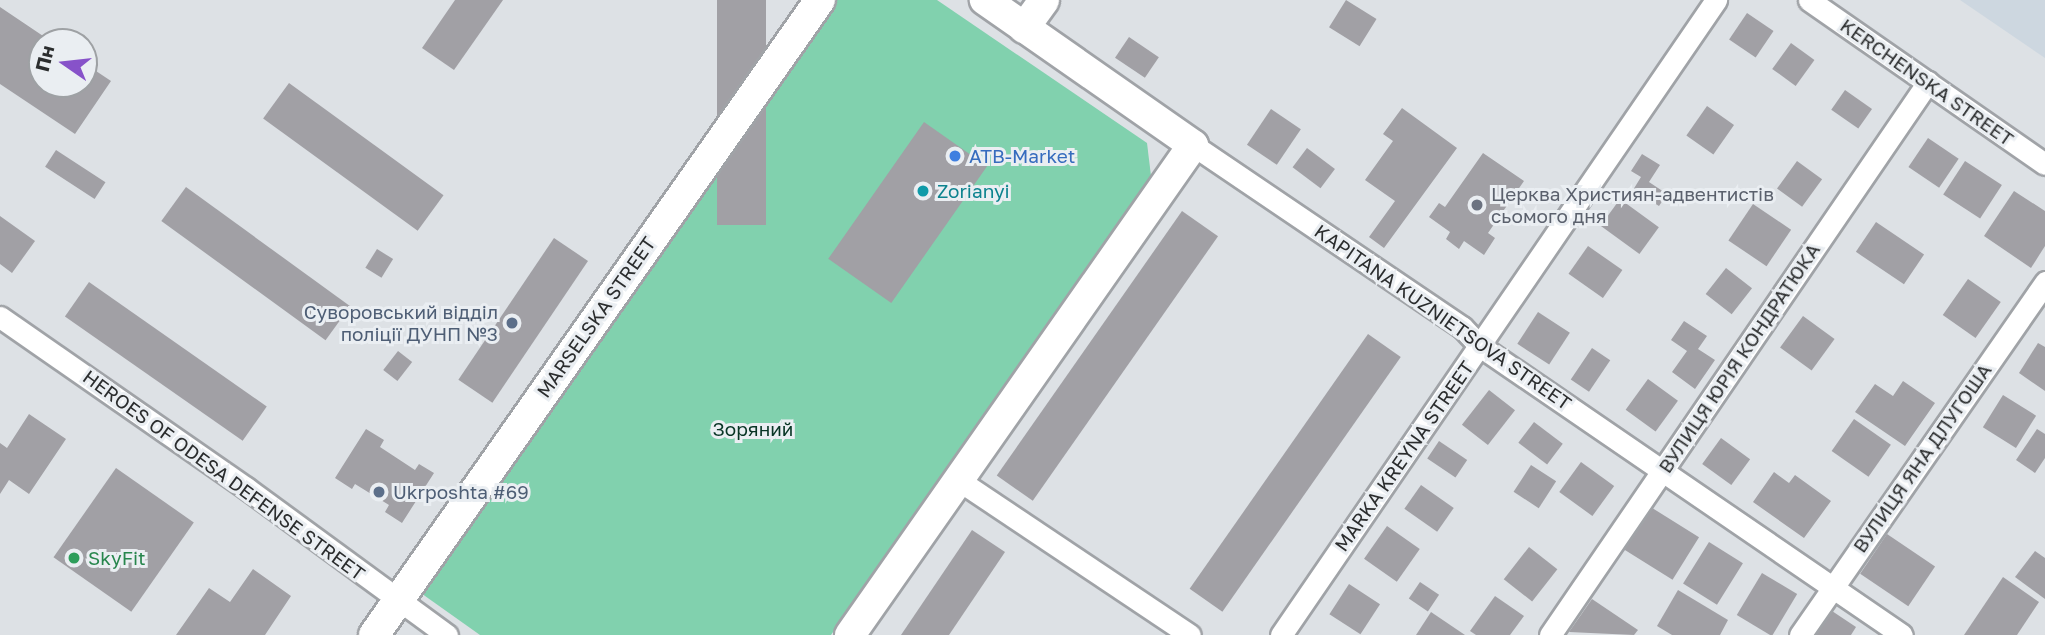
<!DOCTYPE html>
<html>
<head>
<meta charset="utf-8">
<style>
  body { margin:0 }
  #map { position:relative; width:2045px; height:635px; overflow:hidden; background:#dde1e5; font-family:"Golos Text",sans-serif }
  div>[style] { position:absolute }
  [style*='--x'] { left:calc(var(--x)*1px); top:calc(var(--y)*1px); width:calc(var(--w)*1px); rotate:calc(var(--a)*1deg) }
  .built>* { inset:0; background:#cdd7e0 }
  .green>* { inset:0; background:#81d1ae }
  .building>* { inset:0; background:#a1a0a5; transform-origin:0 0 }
  .roads { filter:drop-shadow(2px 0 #a0a3a7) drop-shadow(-2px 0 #a0a3a7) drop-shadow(0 2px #a0a3a7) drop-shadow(0 -2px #a0a3a7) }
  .street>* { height:21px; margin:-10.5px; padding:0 10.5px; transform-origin:10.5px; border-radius:10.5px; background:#fff }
  .secondary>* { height:30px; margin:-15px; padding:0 15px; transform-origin:15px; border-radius:15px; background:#fff }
  .dots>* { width:19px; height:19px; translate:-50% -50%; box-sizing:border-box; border:4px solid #eaeef2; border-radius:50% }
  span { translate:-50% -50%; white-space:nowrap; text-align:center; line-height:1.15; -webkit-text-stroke:6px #eaeef2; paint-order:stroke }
  .street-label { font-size:19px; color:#2b2d2e }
  .shop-label { font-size:19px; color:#366cbe }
  .left { translate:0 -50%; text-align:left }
  .culture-label { font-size:19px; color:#0d838f }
  .worship-label { font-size:19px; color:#5b616d }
  .service-label { font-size:19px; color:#4e5e75 }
  .right { translate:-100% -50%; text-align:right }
  .park-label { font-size:19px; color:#083525 }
  .leisure-label { font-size:19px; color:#27864d }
  .north { position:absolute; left:28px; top:28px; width:70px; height:70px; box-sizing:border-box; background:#eaeef2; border:2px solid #9ea1a4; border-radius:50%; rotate:284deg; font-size:19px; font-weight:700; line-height:28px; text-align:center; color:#2b2d2e }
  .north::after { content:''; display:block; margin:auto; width:24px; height:32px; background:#8752c9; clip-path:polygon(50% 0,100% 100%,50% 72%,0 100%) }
</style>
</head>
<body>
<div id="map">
  <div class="built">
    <i style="clip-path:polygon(1960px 0,2045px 0,2045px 58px)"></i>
  </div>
  <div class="green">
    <i style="clip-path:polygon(831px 0,937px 0,1147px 143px,1151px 176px,831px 635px,480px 635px,418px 591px)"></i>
  </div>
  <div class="building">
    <i style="clip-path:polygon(455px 0,503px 0,454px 70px,422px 48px)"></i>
    <i style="left:717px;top:0;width:49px;height:225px"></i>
    <i style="left:1346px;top:0;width:36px;height:32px;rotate:32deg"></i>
    <i style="clip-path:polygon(0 7px,52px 42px,42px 42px,42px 84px,84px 84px,84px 63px,111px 81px,75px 134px,0 84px)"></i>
    <i style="left:1747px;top:13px;width:32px;height:32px;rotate:34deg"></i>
    <i style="left:1129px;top:37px;width:36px;height:25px;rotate:34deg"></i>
    <i style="left:1791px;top:43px;width:29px;height:32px;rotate:36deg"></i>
    <i style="left:289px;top:83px;width:191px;height:44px;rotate:36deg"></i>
    <i style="left:1845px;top:90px;width:33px;height:24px;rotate:35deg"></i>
    <i style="left:1707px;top:106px;width:33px;height:36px;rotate:35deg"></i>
    <i style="clip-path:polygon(1402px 108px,1457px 148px,1384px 248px,1369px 237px,1395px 201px,1365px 180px,1393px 141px,1383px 134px)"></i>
    <i style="left:1271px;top:109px;width:36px;height:43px;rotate:34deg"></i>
    <i style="left:924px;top:122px;width:77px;height:167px;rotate:35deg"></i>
    <i style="left:1928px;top:138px;width:37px;height:35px;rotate:34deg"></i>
    <i style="left:1307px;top:148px;width:35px;height:24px;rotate:37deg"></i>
    <i style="left:56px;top:150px;width:59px;height:20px;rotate:33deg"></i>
    <i style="clip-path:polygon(1483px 153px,1524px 181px,1488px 233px,1495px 238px,1484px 255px,1464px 241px,1459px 249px,1446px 239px,1450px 232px,1429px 217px,1439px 203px,1445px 207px)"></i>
    <i style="clip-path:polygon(1642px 154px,1660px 165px,1649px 182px,1667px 194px,1659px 206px,1633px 190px,1641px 177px,1631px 171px)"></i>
    <i style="left:1797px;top:161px;width:31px;height:34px;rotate:36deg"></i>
    <i style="left:1965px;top:161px;width:44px;height:40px;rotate:33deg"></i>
    <i style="left:186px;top:187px;width:203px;height:42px;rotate:36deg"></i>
    <i style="clip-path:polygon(2014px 191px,2045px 211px,2045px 246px,2031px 268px,1984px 236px)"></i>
    <i style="left:1620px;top:199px;width:48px;height:33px;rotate:36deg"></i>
    <i style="left:1753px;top:204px;width:46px;height:44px;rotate:34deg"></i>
    <i style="left:1182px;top:211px;width:44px;height:323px;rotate:35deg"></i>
    <i style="clip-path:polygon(0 216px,35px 241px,12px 273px,0 264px)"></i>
    <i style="left:1876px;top:222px;width:58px;height:36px;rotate:34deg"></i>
    <i style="left:554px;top:238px;width:41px;height:171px;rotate:34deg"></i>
    <i style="left:1588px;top:246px;width:42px;height:34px;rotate:35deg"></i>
    <i style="left:377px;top:249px;width:19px;height:22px;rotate:32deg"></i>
    <i style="left:1726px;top:268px;width:33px;height:33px;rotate:38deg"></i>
    <i style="left:1968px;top:279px;width:40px;height:44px;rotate:35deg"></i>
    <i style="left:89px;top:282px;width:217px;height:42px;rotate:35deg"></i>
    <i style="left:1538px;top:312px;width:38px;height:38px;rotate:33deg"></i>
    <i style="left:1803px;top:316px;width:39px;height:39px;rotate:36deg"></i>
    <i style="clip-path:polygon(1684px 321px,1707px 336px,1698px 349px,1715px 360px,1695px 389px,1672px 372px,1687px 351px,1671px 340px)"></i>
    <i style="left:1368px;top:334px;width:40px;height:311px;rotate:35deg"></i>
    <i style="clip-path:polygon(2038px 343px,2045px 347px,2045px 391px,2019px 373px)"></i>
    <i style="left:1592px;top:348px;width:22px;height:38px;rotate:34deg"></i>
    <i style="left:398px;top:351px;width:18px;height:24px;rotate:38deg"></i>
    <i style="left:1648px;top:379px;width:37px;height:38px;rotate:36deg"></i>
    <i style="clip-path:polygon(1903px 381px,1935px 403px,1905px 446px,1855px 412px,1875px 384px,1893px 396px)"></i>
    <i style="left:1489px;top:390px;width:33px;height:44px;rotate:38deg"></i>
    <i style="left:2003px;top:395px;width:39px;height:38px;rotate:32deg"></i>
    <i style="clip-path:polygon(29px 414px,66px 439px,29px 494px,9px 480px,0 494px,0 443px,7px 448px)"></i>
    <i style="left:1854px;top:419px;width:45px;height:39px;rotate:35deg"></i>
    <i style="left:1534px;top:422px;width:36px;height:26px;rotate:37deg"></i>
    <i style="clip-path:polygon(366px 429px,384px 440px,380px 447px,415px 470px,419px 464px,434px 473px,402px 523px,385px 512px,389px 505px,355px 484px,352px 489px,335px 478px)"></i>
    <i style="clip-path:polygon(2037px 429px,2045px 434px,2045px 458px,2035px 473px,2016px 460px)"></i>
    <i style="left:1721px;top:438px;width:36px;height:32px;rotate:36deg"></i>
    <i style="left:1439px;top:441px;width:34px;height:21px;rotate:34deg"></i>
    <i style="left:1581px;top:462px;width:41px;height:37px;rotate:36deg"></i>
    <i style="left:1531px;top:465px;width:30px;height:32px;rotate:33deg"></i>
    <i style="left:116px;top:468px;width:95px;height:109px;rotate:35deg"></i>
    <i style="clip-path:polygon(1774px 472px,1789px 483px,1795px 475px,1831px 501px,1804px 538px,1753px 502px)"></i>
    <i style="left:1421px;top:485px;width:40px;height:29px;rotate:35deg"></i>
    <i style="left:1649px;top:506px;width:59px;height:50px;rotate:32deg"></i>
    <i style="left:1387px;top:526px;width:40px;height:40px;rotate:35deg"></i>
    <i style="clip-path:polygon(972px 530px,1005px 552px,949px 635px,901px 635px)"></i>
    <i style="left:1887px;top:534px;width:58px;height:48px;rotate:34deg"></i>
    <i style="left:1709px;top:542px;width:40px;height:49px;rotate:32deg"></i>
    <i style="left:1529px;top:547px;width:36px;height:41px;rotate:38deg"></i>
    <i style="clip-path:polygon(2035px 551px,2045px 558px,2045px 599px,2015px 577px)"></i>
    <i style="clip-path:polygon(253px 569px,291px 596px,265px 635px,176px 635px,209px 588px,230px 602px)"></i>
    <i style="left:1762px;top:573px;width:41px;height:49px;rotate:31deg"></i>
    <i style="clip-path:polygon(2003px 577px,2039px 602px,2017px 635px,1964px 635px)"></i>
    <i style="left:1420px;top:582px;width:23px;height:20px;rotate:34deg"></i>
    <i style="left:1349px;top:584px;width:37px;height:36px;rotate:33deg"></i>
    <i style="clip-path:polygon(1678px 590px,1728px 620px,1720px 635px,1672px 635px,1657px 626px)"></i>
    <i style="clip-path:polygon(1495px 596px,1524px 616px,1510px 635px,1476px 635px,1470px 631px)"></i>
    <i style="clip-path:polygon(1592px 599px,1638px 630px,1634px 635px,1569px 632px)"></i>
    <i style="clip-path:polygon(1832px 611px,1856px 627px,1851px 635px,1816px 635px)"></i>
    <i style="clip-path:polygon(1431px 612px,1465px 635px,1416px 635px)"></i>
  </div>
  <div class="roads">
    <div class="street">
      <i style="--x:1809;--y:0;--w:287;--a:34.8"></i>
      <i style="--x:1193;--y:145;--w:325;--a:34.1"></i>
      <i style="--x:1462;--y:327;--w:26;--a:47"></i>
      <i style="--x:1480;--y:346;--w:511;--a:34.4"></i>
      <i style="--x:0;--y:317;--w:300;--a:34.8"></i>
      <i style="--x:246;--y:488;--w:249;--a:36.2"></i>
      <i style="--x:957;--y:479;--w:280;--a:33.8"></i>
      <i style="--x:1281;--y:635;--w:770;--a:-55.59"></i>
      <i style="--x:1550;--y:635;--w:670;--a:-55.65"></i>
      <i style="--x:1800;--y:635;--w:430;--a:-55.2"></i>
    </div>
    <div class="secondary">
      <i style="--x:1024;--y:28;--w:34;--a:-54"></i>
      <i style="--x:374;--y:635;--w:776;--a:-54.92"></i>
      <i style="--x:850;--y:635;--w:598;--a:-55.01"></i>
      <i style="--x:1193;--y:145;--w:254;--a:-145.1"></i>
    </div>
  </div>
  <div class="dots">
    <i style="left:955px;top:156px;background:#3f7fe0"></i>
    <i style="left:923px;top:191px;background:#0f9aa8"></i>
    <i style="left:1477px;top:205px;background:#6b7280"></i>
    <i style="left:512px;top:323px;background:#5c6f8a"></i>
    <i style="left:379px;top:492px;background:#5c6f8a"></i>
    <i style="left:74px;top:558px;background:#2e9e5b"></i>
  </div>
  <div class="street-label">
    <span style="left:1927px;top:82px;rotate:35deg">KERCHENSKA STREET</span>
    <span style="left:596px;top:317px;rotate:-55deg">MARSELSKA STREET</span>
    <span style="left:1443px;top:317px;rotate:35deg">KAPITANA KUZNIETSOVA STREET</span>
    <span style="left:1739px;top:358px;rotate:-56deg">ВУЛИЦЯ ЮРІЯ КОНДРАТЮКА</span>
    <span style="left:1404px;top:456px;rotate:-55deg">MARKA KREYNA STREET</span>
    <span style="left:1922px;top:458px;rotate:-55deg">ВУЛИЦЯ ЯНА ДЛУГОША</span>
    <span style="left:224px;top:475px;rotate:36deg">HEROES OF ODESA DEFENSE STREET</span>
  </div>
  <div class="shop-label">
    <span class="left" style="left:969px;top:156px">ATB-Market</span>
  </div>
  <div class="culture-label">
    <span class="left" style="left:937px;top:191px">Zorianyi</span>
  </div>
  <div class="worship-label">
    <span class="left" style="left:1491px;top:205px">Церква Християн-адвентистів<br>сьомого дня</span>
  </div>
  <div class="service-label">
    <span class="right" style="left:498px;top:323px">Суворовський відділ<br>поліції ДУНП №3</span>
    <span class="left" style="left:393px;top:492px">Ukrposhta #69</span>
  </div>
  <div class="park-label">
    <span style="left:753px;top:429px">Зоряний</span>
  </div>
  <div class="leisure-label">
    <span class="left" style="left:88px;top:558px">SkyFit</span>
  </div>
  <div class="north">Пн</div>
</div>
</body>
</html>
